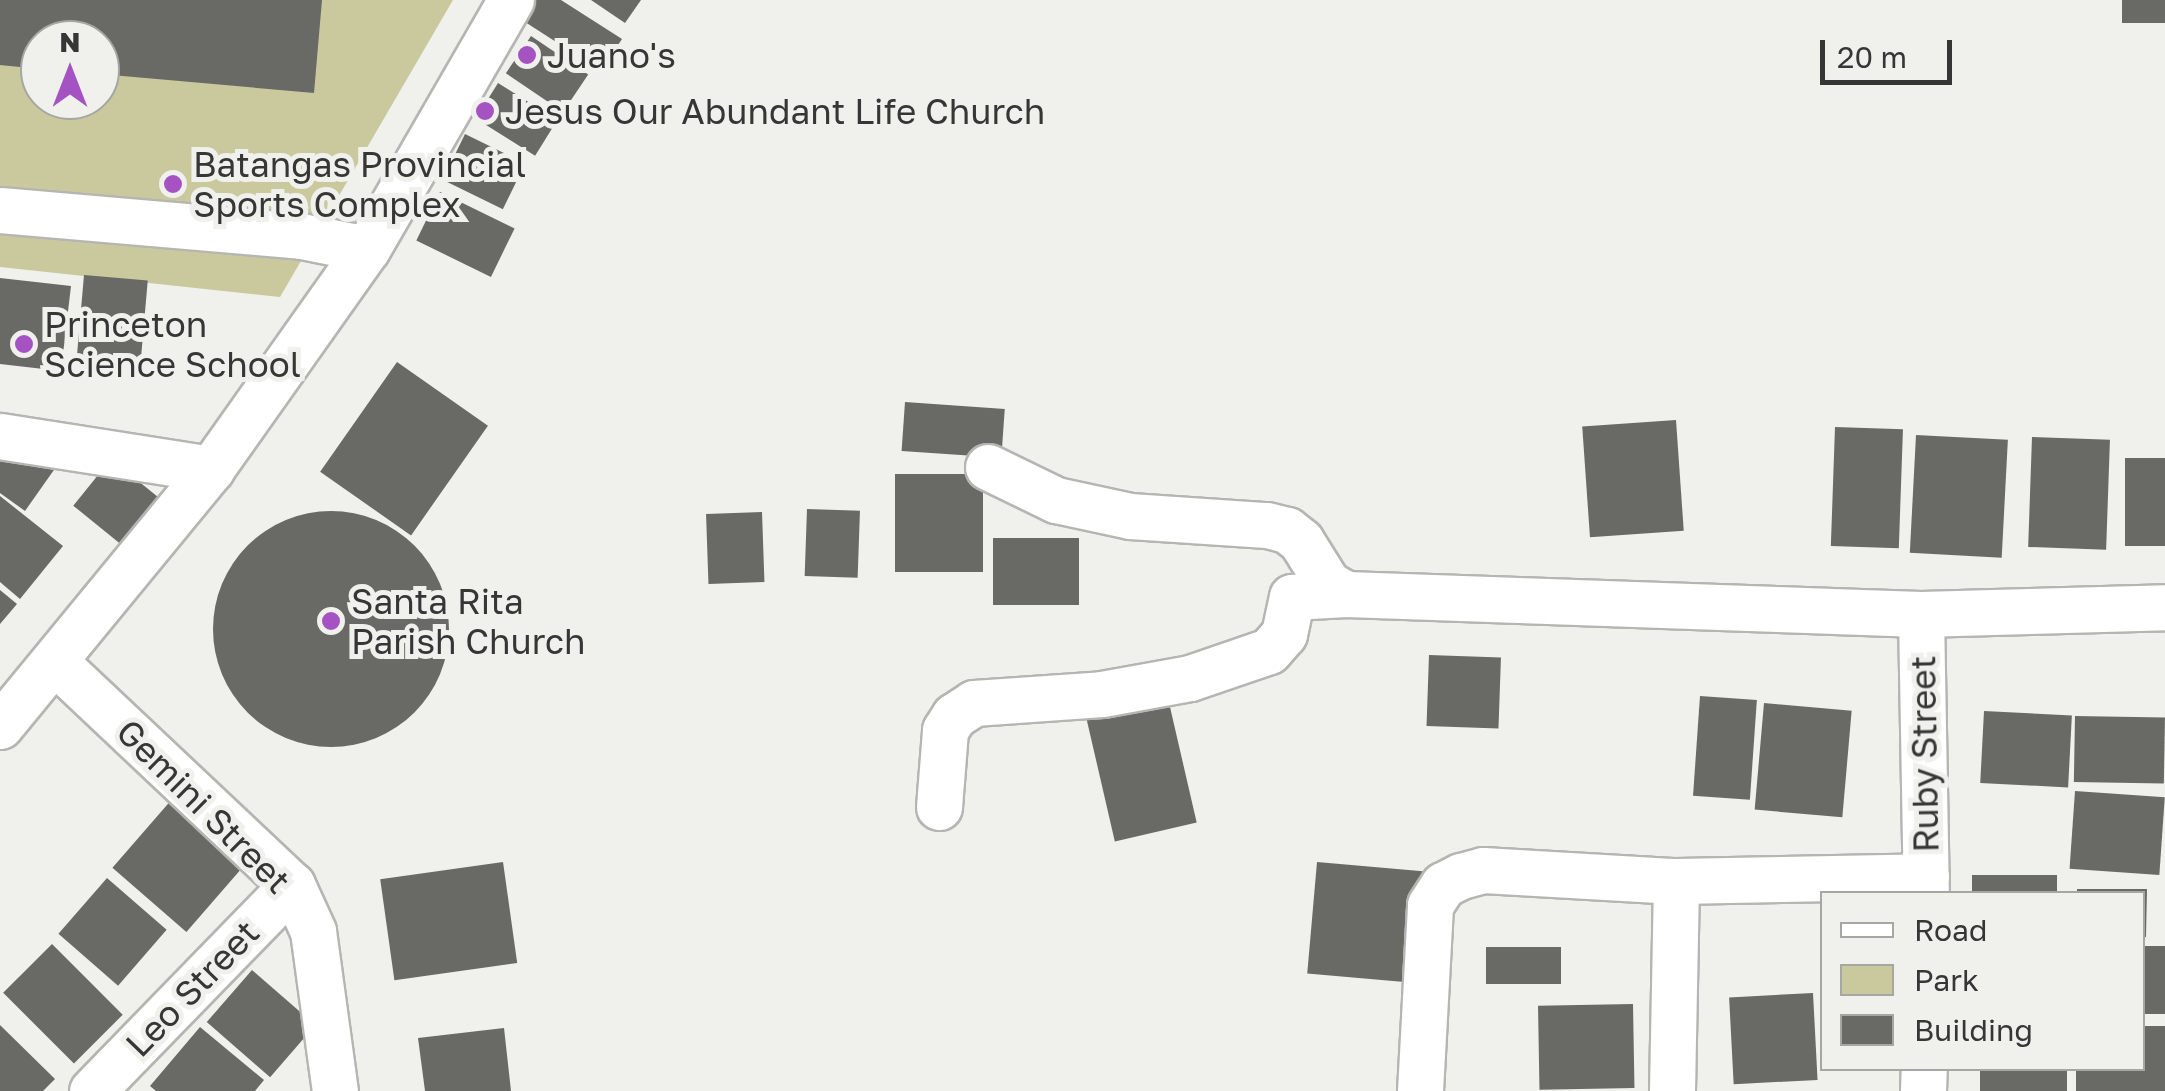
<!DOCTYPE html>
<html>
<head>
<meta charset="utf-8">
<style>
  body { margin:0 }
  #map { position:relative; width:2165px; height:1091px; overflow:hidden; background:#f0f0ec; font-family:"Golos Text",sans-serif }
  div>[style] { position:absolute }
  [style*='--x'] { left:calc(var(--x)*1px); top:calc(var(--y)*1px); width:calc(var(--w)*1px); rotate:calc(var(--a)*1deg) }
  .green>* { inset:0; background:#cac99e }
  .building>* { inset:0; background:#696966; transform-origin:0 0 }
  .round { border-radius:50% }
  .roads { filter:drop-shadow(2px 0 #b5b5b2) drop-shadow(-2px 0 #b5b5b2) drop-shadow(0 2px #b5b5b2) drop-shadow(0 -2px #b5b5b2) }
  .minor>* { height:45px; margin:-22.5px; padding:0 22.5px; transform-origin:22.5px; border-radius:22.5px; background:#fff }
  .dots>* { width:28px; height:28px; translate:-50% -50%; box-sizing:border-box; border:5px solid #f0f0ec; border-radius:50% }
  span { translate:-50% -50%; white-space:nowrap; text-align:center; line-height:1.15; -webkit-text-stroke:10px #f0f0ec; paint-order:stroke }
  .poi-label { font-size:35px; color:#363634 }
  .left { translate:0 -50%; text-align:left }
  .street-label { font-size:35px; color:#363634 }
  .legend { position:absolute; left:1820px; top:891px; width:325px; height:180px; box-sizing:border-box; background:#f0f0ec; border:2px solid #a6a6a2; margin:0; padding:12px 18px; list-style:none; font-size:30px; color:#363634 }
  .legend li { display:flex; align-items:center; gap:20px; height:50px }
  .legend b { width:50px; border:2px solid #a6a6a2 }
  .north { position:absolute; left:20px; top:20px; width:100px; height:100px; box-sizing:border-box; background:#f0f0ec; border:2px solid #a6a6a2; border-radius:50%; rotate:0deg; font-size:28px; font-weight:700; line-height:40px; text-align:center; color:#363634 }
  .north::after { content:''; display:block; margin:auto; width:35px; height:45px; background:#a553c3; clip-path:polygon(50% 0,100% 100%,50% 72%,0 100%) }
  .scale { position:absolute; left:1820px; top:40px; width:132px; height:45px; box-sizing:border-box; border:5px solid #363634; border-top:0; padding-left:12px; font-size:30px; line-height:35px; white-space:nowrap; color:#363634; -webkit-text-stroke:8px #f0f0ec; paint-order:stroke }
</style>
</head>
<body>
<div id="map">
  <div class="green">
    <i style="clip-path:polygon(evenodd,0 0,453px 0,280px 297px,0 267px,0 0,40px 40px,100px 40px,100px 100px,40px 100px,40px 40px)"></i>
  </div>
  <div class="building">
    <i style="clip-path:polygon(0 0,322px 0,314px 93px,100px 74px,100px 40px,40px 40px,40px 69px,0 65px)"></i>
    <i style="clip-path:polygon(536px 0,561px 0,622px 39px,601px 71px,522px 20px)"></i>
    <i style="clip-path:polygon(591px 0,641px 0,625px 23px)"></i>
    <i style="left:2122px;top:0;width:43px;height:23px"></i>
    <i style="left:531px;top:36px;width:69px;height:45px;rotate:34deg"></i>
    <i style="left:498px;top:83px;width:70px;height:42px;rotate:32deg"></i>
    <i style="left:465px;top:134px;width:67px;height:51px;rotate:26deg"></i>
    <i style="left:440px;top:192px;width:83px;height:54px;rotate:26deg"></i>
    <i style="left:84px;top:275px;width:64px;height:89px;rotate:5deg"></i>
    <i style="clip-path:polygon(0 278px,71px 286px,61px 371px,0 364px)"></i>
    <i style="left:397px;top:362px;width:111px;height:134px;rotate:35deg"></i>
    <i style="left:905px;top:402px;width:100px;height:49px;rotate:4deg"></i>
    <i style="left:1676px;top:420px;width:111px;height:94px;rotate:86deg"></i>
    <i style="left:1835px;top:427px;width:68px;height:119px;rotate:2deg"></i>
    <i style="left:1916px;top:435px;width:92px;height:118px;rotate:3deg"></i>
    <i style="left:2032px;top:437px;width:78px;height:110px;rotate:2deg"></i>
    <i style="clip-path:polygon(15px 438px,56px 467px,25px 511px,0 493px,0 460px)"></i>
    <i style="left:2125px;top:458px;width:40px;height:88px"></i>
    <i style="left:111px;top:459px;width:72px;height:60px;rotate:39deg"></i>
    <i style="left:895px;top:474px;width:88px;height:98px"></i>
    <i style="clip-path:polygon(0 496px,63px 546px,20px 599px,0 582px)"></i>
    <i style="left:807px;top:509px;width:53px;height:67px;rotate:2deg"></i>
    <i class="round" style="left:213px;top:511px;width:236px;height:236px"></i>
    <i style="left:762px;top:512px;width:70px;height:56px;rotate:88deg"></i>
    <i style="left:993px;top:538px;width:86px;height:67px"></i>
    <i style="clip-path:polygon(0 590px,17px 604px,0 624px)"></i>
    <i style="left:1429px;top:655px;width:72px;height:71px;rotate:2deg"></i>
    <i style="left:1167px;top:694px;width:132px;height:84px;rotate:77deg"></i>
    <i style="left:1700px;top:696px;width:57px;height:100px;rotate:4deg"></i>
    <i style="left:1764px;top:703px;width:88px;height:107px;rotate:5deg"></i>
    <i style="left:1984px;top:711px;width:88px;height:72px;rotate:3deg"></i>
    <i style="left:2075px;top:716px;width:90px;height:66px;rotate:1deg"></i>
    <i style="left:180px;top:790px;width:98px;height:103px;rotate:41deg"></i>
    <i style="left:2075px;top:791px;width:90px;height:78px;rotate:4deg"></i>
    <i style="left:503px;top:862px;width:102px;height:124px;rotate:82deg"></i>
    <i style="left:1317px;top:862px;width:109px;height:112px;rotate:5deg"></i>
    <i style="left:2057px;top:875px;width:19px;height:85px;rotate:90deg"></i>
    <i style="left:107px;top:878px;width:79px;height:74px;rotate:41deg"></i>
    <i style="clip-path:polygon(2077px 889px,2147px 889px,2146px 937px,2142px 937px,2142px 894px,2077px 894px)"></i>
    <i style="left:52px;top:944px;width:100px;height:69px;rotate:45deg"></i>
    <i style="left:2142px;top:946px;width:23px;height:68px"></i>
    <i style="left:1486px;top:947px;width:75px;height:37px"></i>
    <i style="left:252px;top:970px;width:84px;height:69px;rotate:41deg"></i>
    <i style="left:1813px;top:993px;width:87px;height:84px;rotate:87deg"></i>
    <i style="left:1633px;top:1004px;width:84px;height:95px;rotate:89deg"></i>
    <i style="clip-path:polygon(0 1025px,55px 1079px,43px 1091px,0 1091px)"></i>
    <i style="clip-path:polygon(2142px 1026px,2165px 1026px,2165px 1091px,2076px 1091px,2076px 1068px,2142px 1068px)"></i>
    <i style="clip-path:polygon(200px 1027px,264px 1080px,255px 1091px,156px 1091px,150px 1086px)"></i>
    <i style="clip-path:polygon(504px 1028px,511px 1091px,425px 1091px,418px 1038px)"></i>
    <i style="left:1980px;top:1068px;width:87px;height:23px"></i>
  </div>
  <div class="roads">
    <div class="minor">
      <i style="--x:0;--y:210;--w:302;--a:4.9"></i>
      <i style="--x:301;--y:236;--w:67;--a:11.1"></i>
      <i style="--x:0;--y:436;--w:214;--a:8.9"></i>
      <i style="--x:988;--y:467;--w:76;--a:25.9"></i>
      <i style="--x:1056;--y:500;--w:76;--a:12.2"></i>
      <i style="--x:1130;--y:516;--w:137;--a:3.8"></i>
      <i style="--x:1267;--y:525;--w:21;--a:14"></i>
      <i style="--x:1287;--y:530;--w:18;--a:38"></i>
      <i style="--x:1301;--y:541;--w:51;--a:57.9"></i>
      <i style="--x:1328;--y:584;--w:21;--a:29"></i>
      <i style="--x:1921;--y:614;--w:280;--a:89"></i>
      <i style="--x:54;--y:661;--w:327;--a:43.3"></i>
      <i style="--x:292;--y:885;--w:51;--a:65.5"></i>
      <i style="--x:313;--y:931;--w:162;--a:82.2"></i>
      <i style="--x:0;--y:726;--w:333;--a:-50.6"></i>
      <i style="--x:211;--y:469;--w:270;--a:-54.7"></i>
      <i style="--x:367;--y:249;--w:288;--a:-60"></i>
      <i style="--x:939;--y:807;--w:77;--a:-85.5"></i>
      <i style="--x:945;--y:730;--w:17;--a:-57"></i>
      <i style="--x:954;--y:716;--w:24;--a:-33"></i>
      <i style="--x:974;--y:703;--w:128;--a:-4"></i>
      <i style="--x:1102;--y:694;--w:89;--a:-10.3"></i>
      <i style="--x:1190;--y:678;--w:83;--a:-18.9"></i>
      <i style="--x:1269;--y:651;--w:23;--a:-49"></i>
      <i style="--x:1284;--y:634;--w:38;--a:-78"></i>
      <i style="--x:1292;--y:597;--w:54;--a:-3.2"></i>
      <i style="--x:1346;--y:594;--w:575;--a:1.99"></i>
      <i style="--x:1921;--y:614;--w:244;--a:-1.6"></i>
      <i style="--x:92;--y:1091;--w:287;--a:-45.8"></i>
      <i style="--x:1420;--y:1091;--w:186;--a:-86.9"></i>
      <i style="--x:1430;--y:905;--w:24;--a:-57"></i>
      <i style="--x:1443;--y:885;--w:20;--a:-27"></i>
      <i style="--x:1461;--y:876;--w:23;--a:-15"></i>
      <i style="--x:1483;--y:870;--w:193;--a:3.3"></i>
      <i style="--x:1676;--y:881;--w:250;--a:-1.1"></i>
      <i style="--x:1672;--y:1091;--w:210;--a:-88.9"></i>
      <i style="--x:1923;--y:1091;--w:23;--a:-88"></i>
    </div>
  </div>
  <div class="dots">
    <i style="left:527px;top:55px;background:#a553c3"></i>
    <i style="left:485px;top:111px;background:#a553c3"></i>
    <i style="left:173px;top:184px;background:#a553c3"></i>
    <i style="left:24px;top:344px;background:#a553c3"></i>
    <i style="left:331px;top:621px;background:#a553c3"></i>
  </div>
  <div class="poi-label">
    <span class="left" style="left:547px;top:55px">Juano's</span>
    <span class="left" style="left:505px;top:111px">Jesus Our Abundant Life Church</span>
    <span class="left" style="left:193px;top:184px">Batangas Provincial<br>Sports Complex</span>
    <span class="left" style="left:44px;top:344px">Princeton<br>Science School</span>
    <span class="left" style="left:351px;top:621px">Santa Rita<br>Parish Church</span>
  </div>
  <div class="street-label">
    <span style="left:1924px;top:754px;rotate:-91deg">Ruby Street</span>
    <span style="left:204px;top:806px;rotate:45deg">Gemini Street</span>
    <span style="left:192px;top:988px;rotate:-46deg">Leo Street</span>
  </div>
  <ul class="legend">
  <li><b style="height:12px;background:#fff"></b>Road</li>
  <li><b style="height:28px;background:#cac99e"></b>Park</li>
  <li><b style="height:28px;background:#696966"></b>Building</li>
  </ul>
  <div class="north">N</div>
  <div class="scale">20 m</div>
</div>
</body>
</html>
